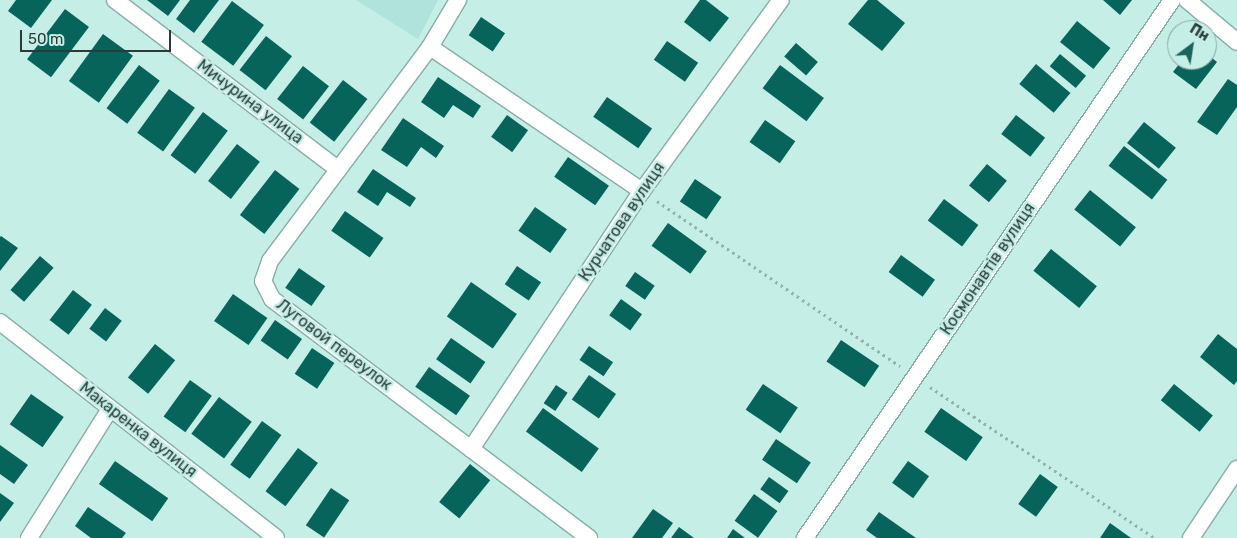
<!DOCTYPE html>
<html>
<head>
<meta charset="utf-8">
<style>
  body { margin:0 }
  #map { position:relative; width:1237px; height:538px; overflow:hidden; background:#c5eee7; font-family:Rubik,sans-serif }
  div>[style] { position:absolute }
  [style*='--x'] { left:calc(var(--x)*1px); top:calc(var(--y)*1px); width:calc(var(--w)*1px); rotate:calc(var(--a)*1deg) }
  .built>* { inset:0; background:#b0e3db }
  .building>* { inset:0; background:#07645b; transform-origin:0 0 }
  .path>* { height:3px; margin-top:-1.5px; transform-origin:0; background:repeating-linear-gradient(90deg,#92b2ad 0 2.5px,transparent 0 6.5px) }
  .roads { filter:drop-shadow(1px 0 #87aea8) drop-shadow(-1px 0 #87aea8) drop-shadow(0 1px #87aea8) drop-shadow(0 -1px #87aea8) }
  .street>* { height:16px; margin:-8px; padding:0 8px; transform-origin:8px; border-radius:8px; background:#fff }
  span { translate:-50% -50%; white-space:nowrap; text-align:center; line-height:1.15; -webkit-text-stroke:5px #c5eee7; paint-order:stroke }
  .street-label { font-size:16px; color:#2a3a38 }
  .north { position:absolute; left:1167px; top:20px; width:50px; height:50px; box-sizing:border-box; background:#c5eee7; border:1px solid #87a6a1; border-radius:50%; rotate:31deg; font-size:14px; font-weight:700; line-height:20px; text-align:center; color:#2a3a38 }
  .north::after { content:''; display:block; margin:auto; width:18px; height:22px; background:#19645c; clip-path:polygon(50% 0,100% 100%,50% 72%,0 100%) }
  .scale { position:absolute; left:20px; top:30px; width:151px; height:22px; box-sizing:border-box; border:2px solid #2a3a38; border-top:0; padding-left:6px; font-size:15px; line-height:18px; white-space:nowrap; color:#2a3a38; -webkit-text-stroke:4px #c5eee7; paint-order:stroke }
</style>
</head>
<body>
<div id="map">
  <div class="built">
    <i style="clip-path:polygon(356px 0,438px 0,418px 39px)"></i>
  </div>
  <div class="building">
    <i style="clip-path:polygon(16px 0,52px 0,31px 28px,8px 11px)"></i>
    <i style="clip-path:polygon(147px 0,180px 0,168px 16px)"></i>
    <i style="clip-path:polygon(190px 0,219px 0,194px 33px,176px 19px)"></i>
    <i style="clip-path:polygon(700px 0,706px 0,729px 18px,710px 42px,684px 22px)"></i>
    <i style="clip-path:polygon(868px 0,877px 0,905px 23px,882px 51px,848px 24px)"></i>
    <i style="clip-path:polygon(1103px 0,1132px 0,1120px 15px)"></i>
    <i style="left:232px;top:1px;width:40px;height:51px;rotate:37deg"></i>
    <i style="left:65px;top:9px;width:30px;height:63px;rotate:37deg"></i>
    <i style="left:481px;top:17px;width:29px;height:22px;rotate:34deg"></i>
    <i style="left:1077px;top:21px;width:43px;height:27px;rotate:39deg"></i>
    <i style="left:103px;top:34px;width:37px;height:58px;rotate:36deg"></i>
    <i style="left:266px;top:36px;width:33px;height:43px;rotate:38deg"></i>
    <i style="left:667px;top:41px;width:38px;height:23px;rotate:35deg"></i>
    <i style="left:796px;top:43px;width:29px;height:18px;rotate:41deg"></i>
    <i style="left:1060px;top:54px;width:34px;height:16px;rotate:40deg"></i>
    <i style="clip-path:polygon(1207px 54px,1217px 62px,1196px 89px,1173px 72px,1182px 60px,1207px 60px)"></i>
    <i style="left:1036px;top:64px;width:45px;height:26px;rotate:40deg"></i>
    <i style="left:139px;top:65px;width:26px;height:54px;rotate:37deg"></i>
    <i style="left:780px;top:65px;width:55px;height:29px;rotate:37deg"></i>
    <i style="left:303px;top:66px;width:33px;height:42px;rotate:38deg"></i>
    <i style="clip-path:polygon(438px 77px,481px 106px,473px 118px,453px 105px,444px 118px,421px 102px)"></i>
    <i style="clip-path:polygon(1228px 79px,1237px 85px,1237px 107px,1217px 135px,1197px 122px)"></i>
    <i style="left:343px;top:80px;width:31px;height:54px;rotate:38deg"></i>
    <i style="left:169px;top:89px;width:32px;height:54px;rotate:36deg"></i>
    <i style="left:607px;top:97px;width:55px;height:24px;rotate:35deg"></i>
    <i style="left:203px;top:112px;width:31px;height:54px;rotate:37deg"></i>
    <i style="left:507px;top:115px;width:26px;height:27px;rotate:36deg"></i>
    <i style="left:1016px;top:115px;width:37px;height:24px;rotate:38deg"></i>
    <i style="clip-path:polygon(403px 118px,444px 146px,436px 158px,421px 147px,407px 167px,381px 150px)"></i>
    <i style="left:765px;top:120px;width:37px;height:27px;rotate:35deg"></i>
    <i style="left:1144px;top:122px;width:41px;height:27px;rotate:39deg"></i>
    <i style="left:237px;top:144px;width:29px;height:47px;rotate:38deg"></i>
    <i style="left:1124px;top:146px;width:55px;height:25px;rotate:38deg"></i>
    <i style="left:568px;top:157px;width:50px;height:24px;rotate:35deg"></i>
    <i style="left:987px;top:164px;width:26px;height:28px;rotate:40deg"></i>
    <i style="clip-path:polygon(373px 169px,416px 198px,410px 207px,387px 192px,378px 206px,357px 192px)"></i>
    <i style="left:275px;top:170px;width:31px;height:57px;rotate:38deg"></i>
    <i style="left:695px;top:179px;width:32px;height:27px;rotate:34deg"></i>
    <i style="left:1090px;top:190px;width:59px;height:25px;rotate:39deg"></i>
    <i style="left:944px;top:199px;width:43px;height:27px;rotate:37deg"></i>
    <i style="left:535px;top:207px;width:39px;height:29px;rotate:35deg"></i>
    <i style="left:345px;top:211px;width:47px;height:24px;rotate:35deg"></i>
    <i style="left:668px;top:223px;width:48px;height:28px;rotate:36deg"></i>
    <i style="clip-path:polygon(1px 236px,18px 248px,0 271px,0 237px)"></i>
    <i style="left:1051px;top:249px;width:59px;height:28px;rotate:39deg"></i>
    <i style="left:901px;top:255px;width:42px;height:21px;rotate:36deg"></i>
    <i style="left:40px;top:256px;width:18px;height:45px;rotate:41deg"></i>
    <i style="left:517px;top:266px;width:29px;height:22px;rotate:34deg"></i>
    <i style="left:299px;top:268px;width:32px;height:24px;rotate:35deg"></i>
    <i style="left:635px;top:272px;width:24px;height:17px;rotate:35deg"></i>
    <i style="left:471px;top:282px;width:56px;height:42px;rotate:35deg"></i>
    <i style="left:73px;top:290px;width:24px;height:38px;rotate:38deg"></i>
    <i style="left:233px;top:294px;width:42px;height:33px;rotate:35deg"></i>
    <i style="left:621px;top:299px;width:26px;height:20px;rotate:36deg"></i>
    <i style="left:105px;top:308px;width:21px;height:26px;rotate:37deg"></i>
    <i style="left:275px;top:320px;width:33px;height:25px;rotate:35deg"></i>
    <i style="clip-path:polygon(1218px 334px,1237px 349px,1237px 381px,1234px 385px,1200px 357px)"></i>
    <i style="left:451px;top:338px;width:42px;height:26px;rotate:35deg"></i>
    <i style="left:841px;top:340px;width:46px;height:26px;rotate:34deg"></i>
    <i style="left:155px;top:344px;width:26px;height:43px;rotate:39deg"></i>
    <i style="left:589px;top:346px;width:29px;height:17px;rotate:34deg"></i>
    <i style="left:312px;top:348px;width:27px;height:31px;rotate:34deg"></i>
    <i style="left:429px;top:367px;width:50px;height:24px;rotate:35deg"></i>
    <i style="left:589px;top:375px;width:33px;height:30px;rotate:35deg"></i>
    <i style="left:190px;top:380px;width:27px;height:45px;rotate:36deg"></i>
    <i style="left:763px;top:384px;width:42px;height:31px;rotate:34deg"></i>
    <i style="left:1174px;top:384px;width:50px;height:21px;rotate:39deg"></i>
    <i style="left:556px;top:385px;width:14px;height:22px;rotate:34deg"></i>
    <i style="left:31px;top:394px;width:40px;height:37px;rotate:35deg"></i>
    <i style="left:219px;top:397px;width:41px;height:46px;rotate:37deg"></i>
    <i style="left:543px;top:408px;width:69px;height:29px;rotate:36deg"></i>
    <i style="left:941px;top:408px;width:51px;height:29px;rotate:35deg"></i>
    <i style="left:262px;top:421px;width:24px;height:54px;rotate:36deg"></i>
    <i style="left:776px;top:439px;width:42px;height:25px;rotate:34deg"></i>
    <i style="clip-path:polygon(0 445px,28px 465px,14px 484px,0 474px)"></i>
    <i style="left:298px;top:448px;width:25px;height:54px;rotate:37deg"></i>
    <i style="left:115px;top:461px;width:65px;height:28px;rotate:35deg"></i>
    <i style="left:908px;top:461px;width:26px;height:27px;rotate:36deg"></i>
    <i style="left:470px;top:464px;width:26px;height:49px;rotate:39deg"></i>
    <i style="left:1040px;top:474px;width:22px;height:37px;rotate:36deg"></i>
    <i style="left:769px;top:477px;width:24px;height:15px;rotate:36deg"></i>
    <i style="left:331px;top:488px;width:22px;height:45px;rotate:34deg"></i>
    <i style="clip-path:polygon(0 493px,14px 503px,0 522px)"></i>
    <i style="left:754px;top:494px;width:29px;height:33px;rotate:36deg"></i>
    <i style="clip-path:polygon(88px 507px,126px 533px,122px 538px,91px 538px,75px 526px)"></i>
    <i style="clip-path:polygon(653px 509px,673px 523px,662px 538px,632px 538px)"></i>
    <i style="clip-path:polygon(879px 512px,916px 538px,877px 538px,866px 530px)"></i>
    <i style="clip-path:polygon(1110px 523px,1131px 538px,1100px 538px)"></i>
    <i style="clip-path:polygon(679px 527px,694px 538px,671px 538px)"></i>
    <i style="clip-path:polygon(733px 529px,745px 538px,727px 538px)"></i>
  </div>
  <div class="path">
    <i style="--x:657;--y:201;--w:294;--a:34.2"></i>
    <i style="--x:930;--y:387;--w:271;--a:33.9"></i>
  </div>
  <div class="roads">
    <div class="street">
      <i style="--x:115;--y:0;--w:280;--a:37.2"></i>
      <i style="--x:458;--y:0;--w:55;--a:120.8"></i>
      <i style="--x:430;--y:47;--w:267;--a:126.8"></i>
      <i style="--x:270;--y:261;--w:21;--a:109"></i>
      <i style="--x:263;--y:281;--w:20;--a:63"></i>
      <i style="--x:272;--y:299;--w:397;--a:37"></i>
      <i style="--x:1187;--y:0;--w:65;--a:40"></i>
      <i style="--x:430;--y:47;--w:256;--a:34.2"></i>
      <i style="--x:0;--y:322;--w:350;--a:38"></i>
      <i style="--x:471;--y:449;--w:310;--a:-56.5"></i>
      <i style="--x:642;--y:191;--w:236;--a:-54"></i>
      <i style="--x:29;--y:538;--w:152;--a:-57.9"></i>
      <i style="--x:805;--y:538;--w:651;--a:-55.7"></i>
      <i style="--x:1191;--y:538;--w:83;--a:-56.3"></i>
    </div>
  </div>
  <div class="street-label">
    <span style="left:250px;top:102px;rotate:37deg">Мичурина улица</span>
    <span style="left:622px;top:222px;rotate:-56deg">Курчатова вулиця</span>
    <span style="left:988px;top:269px;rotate:-56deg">Космонавтів вулиця</span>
    <span style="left:334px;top:345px;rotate:37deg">Луговой переулок</span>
    <span style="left:138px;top:430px;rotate:38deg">Макаренка вулиця</span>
  </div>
  <div class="north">Пн</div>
  <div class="scale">50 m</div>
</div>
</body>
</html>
